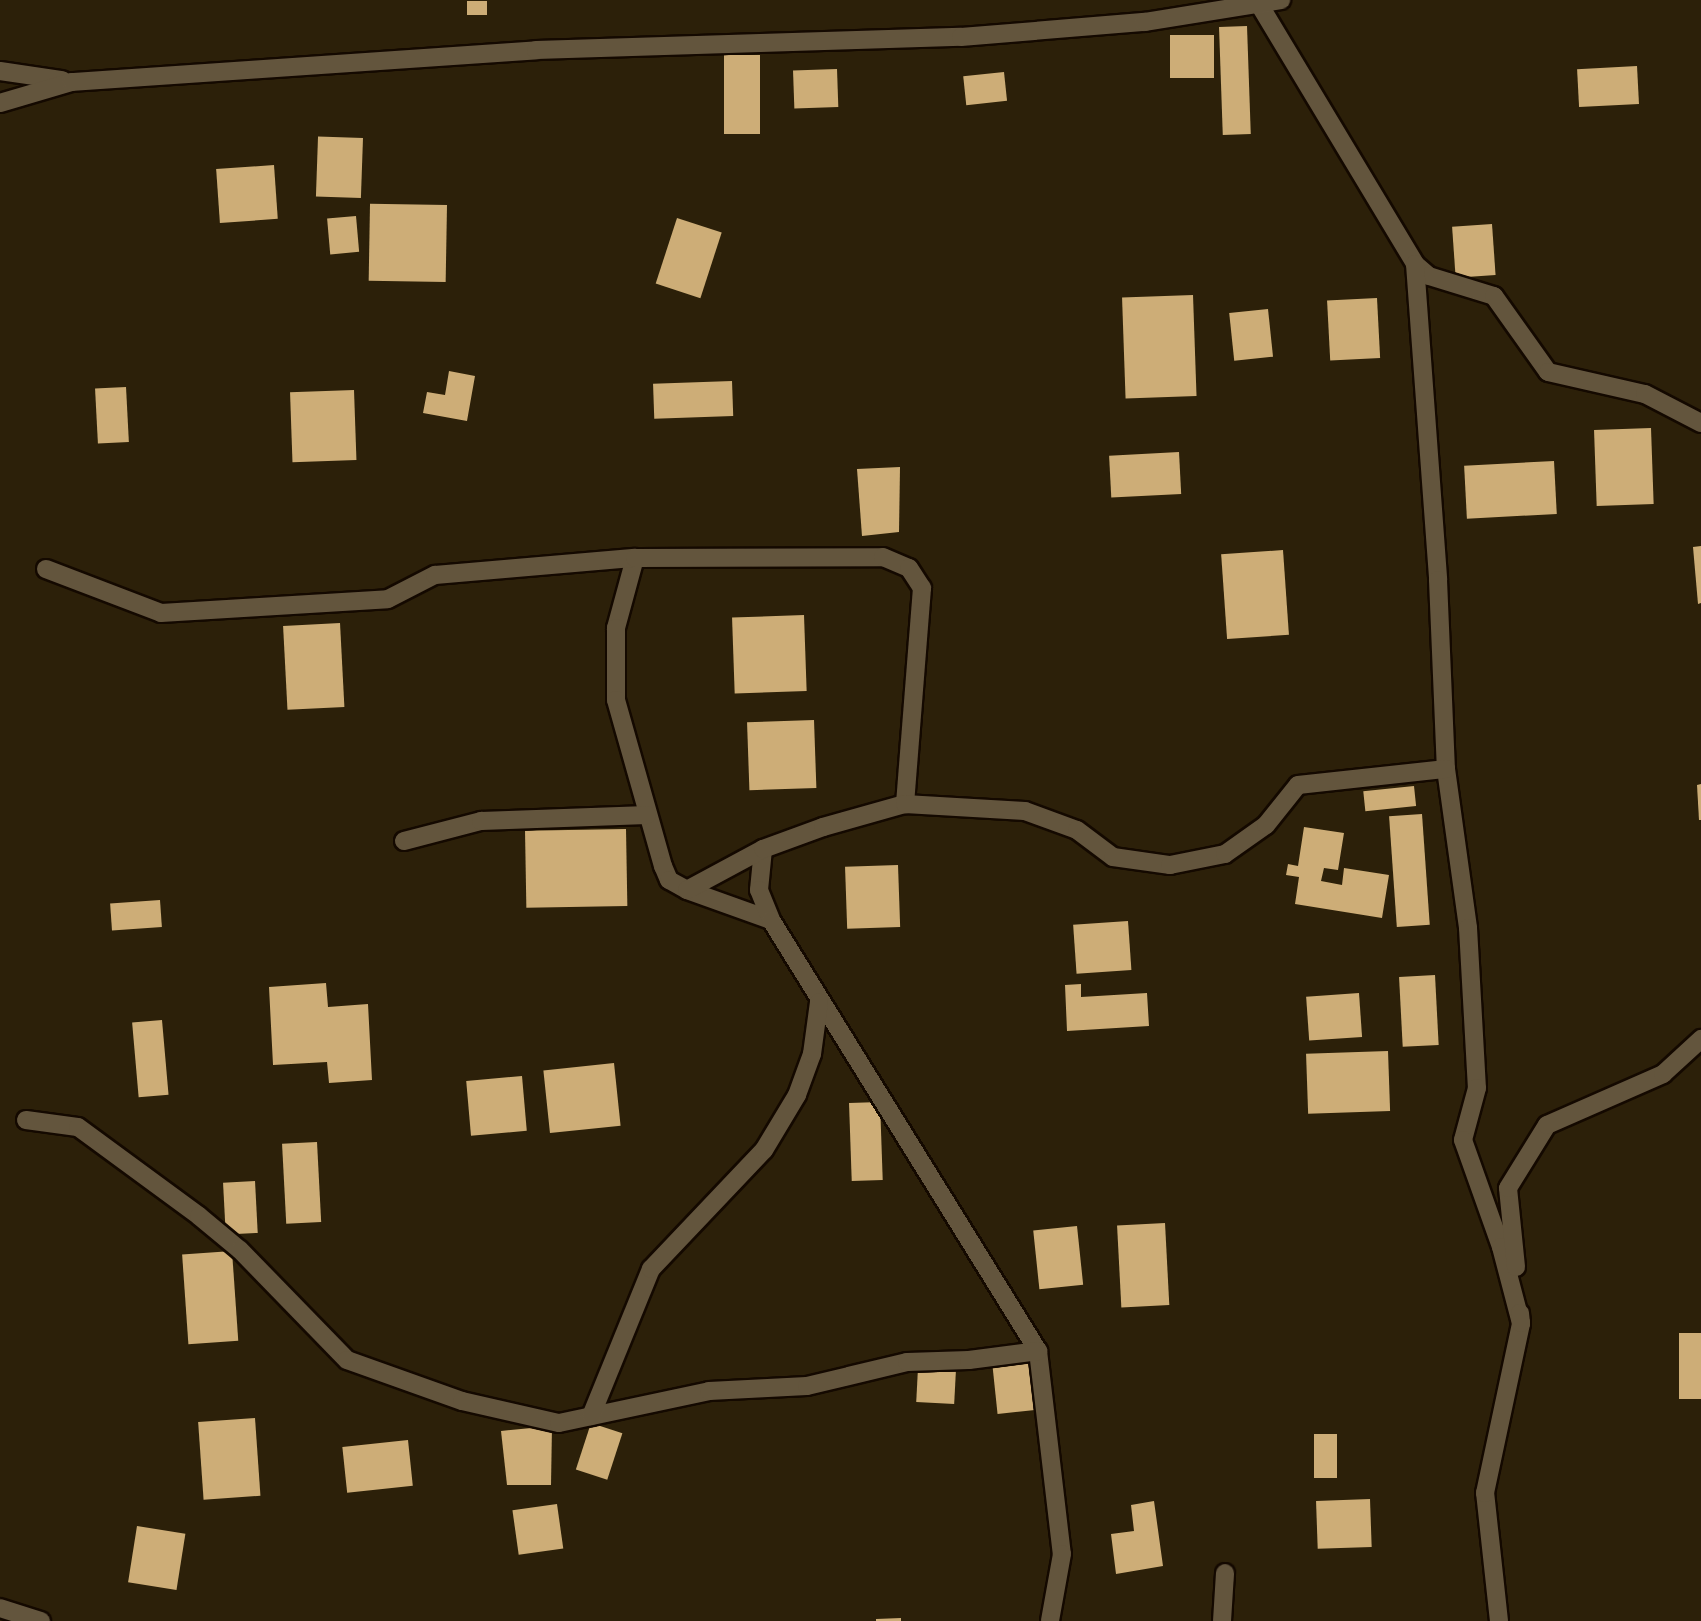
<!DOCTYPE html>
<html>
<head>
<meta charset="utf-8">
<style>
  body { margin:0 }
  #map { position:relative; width:1701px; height:1621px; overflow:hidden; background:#2c2009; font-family:"Asap Condensed",sans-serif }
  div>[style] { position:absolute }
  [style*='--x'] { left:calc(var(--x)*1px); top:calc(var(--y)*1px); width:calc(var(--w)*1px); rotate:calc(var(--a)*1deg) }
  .building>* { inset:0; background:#cdad77; transform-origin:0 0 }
  .roads { filter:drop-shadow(2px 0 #140900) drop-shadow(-2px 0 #140900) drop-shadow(0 2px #140900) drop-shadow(0 -2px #140900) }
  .minor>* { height:18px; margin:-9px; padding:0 9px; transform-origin:9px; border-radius:9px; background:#63553d }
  span { translate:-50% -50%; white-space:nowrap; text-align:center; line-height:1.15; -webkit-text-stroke:6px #221602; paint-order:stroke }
</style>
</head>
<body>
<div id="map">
  <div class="building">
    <i style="left:487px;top:1px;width:14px;height:20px;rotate:90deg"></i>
    <i style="left:1247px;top:26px;width:108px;height:28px;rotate:88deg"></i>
    <i style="left:1170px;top:35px;width:44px;height:43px"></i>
    <i style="left:724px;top:55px;width:36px;height:79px"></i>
    <i style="left:1637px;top:66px;width:38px;height:60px;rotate:87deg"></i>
    <i style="left:837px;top:69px;width:38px;height:44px;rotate:88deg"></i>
    <i style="left:1004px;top:72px;width:29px;height:41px;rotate:84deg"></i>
    <i style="left:363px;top:138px;width:60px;height:45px;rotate:92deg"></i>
    <i style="left:274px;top:165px;width:54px;height:58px;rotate:86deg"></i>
    <i style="left:447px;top:205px;width:77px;height:77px;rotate:91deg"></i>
    <i style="left:356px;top:216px;width:36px;height:29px;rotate:85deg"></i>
    <i style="left:677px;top:218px;width:47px;height:69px;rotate:18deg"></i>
    <i style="left:1492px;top:224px;width:51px;height:40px;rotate:86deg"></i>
    <i style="left:1193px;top:295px;width:101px;height:71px;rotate:88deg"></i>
    <i style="left:1377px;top:298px;width:60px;height:50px;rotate:87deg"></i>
    <i style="left:1268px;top:309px;width:48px;height:39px;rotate:84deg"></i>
    <i style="clip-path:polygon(449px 371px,475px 376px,467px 421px,423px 413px,427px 392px,445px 395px)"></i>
    <i style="left:732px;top:381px;width:35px;height:79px;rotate:88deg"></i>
    <i style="left:126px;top:387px;width:55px;height:31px;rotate:87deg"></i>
    <i style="left:354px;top:390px;width:70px;height:64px;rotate:88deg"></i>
    <i style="left:1651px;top:428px;width:76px;height:57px;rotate:88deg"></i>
    <i style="left:1179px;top:452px;width:42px;height:70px;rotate:87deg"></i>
    <i style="left:1554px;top:461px;width:53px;height:90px;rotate:87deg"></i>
    <i style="clip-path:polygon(900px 467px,899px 532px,862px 536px,857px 469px)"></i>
    <i style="clip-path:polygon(1701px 546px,1701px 603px,1698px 604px,1693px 547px)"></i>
    <i style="left:1283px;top:550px;width:85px;height:62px;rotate:86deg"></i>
    <i style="left:804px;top:615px;width:76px;height:72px;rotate:88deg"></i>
    <i style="left:340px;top:623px;width:84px;height:57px;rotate:87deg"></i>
    <i style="left:814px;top:720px;width:68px;height:67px;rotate:88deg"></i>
    <i style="clip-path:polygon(1701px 784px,1701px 820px,1699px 820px,1697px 785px)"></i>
    <i style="left:1414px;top:786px;width:20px;height:51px;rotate:84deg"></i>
    <i style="left:1422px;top:814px;width:111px;height:33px;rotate:86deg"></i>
    <i style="clip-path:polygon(1304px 827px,1344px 833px,1338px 870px,1324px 868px,1321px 881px,1342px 885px,1344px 868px,1389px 875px,1382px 918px,1295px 904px,1299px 877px,1286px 875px,1288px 864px,1298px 866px)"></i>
    <i style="left:626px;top:829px;width:77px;height:101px;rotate:89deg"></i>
    <i style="left:898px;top:865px;width:62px;height:53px;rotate:88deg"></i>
    <i style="left:160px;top:900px;width:27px;height:50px;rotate:86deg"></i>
    <i style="left:1128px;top:921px;width:49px;height:55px;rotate:86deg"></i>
    <i style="left:1435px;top:975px;width:70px;height:36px;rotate:87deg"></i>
    <i style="clip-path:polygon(326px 983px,328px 1007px,368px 1004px,372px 1080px,329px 1083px,327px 1062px,273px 1065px,269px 987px)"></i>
    <i style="clip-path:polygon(1081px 984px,1081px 997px,1147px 993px,1149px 1026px,1067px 1031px,1065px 985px)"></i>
    <i style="left:1359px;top:993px;width:44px;height:53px;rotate:86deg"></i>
    <i style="left:162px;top:1020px;width:75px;height:30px;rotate:85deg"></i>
    <i style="left:1388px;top:1051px;width:60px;height:82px;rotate:88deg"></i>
    <i style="left:614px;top:1063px;width:63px;height:71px;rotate:84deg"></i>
    <i style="left:522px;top:1076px;width:55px;height:56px;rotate:85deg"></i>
    <i style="left:880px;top:1102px;width:78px;height:31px;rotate:88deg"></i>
    <i style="left:317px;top:1142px;width:80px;height:35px;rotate:87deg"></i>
    <i style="left:255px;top:1181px;width:52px;height:32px;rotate:87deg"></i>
    <i style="left:1165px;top:1223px;width:82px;height:48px;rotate:87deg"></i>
    <i style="left:1077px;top:1226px;width:59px;height:44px;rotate:84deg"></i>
    <i style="left:232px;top:1251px;width:90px;height:50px;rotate:86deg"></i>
    <i style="left:1701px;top:1333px;width:66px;height:22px;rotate:90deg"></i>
    <i style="left:1032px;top:1359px;width:51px;height:40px;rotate:84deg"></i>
    <i style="left:918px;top:1368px;width:38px;height:34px;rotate:3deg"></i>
    <i style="left:255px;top:1418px;width:78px;height:57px;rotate:86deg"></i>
    <i style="left:591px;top:1423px;width:33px;height:49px;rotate:18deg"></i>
    <i style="clip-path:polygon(552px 1426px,551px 1485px,507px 1485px,501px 1431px)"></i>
    <i style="left:1314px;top:1434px;width:23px;height:44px"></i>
    <i style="left:408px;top:1440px;width:46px;height:66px;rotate:84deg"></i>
    <i style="left:1370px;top:1499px;width:48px;height:54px;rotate:88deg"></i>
    <i style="clip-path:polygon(1154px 1501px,1163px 1566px,1116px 1574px,1111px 1534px,1134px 1531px,1131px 1505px)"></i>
    <i style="left:557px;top:1504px;width:45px;height:45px;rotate:82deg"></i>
    <i style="left:137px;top:1526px;width:49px;height:57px;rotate:9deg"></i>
    <i style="clip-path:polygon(901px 1618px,901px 1621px,876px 1621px,876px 1619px)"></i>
  </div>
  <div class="roads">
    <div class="minor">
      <i style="--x:1259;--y:4;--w:303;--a:59"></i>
      <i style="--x:1415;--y:264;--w:18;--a:41"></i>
      <i style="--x:1429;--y:276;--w:68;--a:17.1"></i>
      <i style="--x:1494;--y:296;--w:93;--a:54.6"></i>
      <i style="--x:1548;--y:372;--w:99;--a:12.8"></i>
      <i style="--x:1645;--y:394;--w:63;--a:27.4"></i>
      <i style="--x:0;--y:71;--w:63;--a:8.3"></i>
      <i style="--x:0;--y:103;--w:75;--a:-16.3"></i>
      <i style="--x:72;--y:82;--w:465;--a:-3.9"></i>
      <i style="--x:536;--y:50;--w:425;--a:-1.8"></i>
      <i style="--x:961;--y:37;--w:185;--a:-4.7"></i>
      <i style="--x:1145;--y:22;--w:138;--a:-9.2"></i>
      <i style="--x:1415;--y:264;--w:317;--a:85.8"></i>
      <i style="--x:1438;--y:580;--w:189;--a:87.6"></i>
      <i style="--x:1446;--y:769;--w:161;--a:82.1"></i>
      <i style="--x:1468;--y:928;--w:160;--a:86.8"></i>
      <i style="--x:1477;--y:1088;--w:54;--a:105.1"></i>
      <i style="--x:1463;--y:1140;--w:114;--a:70.4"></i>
      <i style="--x:1501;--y:1247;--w:79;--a:75.3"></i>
      <i style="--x:635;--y:558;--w:73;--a:105.2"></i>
      <i style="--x:616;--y:628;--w:72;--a:90"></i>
      <i style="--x:616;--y:700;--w:173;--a:74.2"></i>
      <i style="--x:663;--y:866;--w:15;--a:67"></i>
      <i style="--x:669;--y:880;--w:21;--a:29"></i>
      <i style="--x:687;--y:890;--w:89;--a:19.7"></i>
      <i style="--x:46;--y:569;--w:123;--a:20.9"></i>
      <i style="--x:161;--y:613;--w:227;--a:-3.5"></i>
      <i style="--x:388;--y:599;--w:53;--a:-27.1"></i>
      <i style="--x:435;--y:575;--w:201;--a:-4.9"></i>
      <i style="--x:635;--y:558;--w:248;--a:-0.2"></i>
      <i style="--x:883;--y:557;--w:28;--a:23"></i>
      <i style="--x:909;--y:568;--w:24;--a:57"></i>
      <i style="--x:922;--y:588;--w:217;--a:94.5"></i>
      <i style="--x:404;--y:841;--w:80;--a:-14.6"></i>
      <i style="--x:481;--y:821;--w:166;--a:-2.1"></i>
      <i style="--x:763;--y:849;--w:41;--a:95.6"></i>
      <i style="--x:759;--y:890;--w:32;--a:68"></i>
      <i style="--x:771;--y:920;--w:507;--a:58.22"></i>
      <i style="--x:1038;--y:1351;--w:204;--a:83.3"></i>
      <i style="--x:1062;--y:1554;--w:68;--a:100.2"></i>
      <i style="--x:687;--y:890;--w:86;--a:-28.3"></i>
      <i style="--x:763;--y:849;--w:64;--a:-20.1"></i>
      <i style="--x:823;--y:827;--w:85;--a:-15.7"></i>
      <i style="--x:905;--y:804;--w:120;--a:3.3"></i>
      <i style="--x:1025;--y:811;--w:55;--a:20.1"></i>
      <i style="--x:1077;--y:830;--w:45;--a:36.9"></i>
      <i style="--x:1113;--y:857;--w:58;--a:8"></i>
      <i style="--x:1170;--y:865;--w:56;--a:-11.3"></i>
      <i style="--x:1225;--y:854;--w:50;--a:-35.3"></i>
      <i style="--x:1266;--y:825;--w:51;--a:-51.3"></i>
      <i style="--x:1298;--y:785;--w:149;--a:-6.2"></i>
      <i style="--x:26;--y:1120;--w:52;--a:7.7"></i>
      <i style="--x:78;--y:1127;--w:150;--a:36.3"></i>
      <i style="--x:199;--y:1216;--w:53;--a:39.7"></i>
      <i style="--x:240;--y:1250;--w:153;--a:45.8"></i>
      <i style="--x:347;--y:1360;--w:122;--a:19.6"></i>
      <i style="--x:462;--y:1401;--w:99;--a:12.8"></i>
      <i style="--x:559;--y:1423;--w:153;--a:-12"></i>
      <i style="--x:709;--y:1391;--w:98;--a:-2.9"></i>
      <i style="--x:807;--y:1386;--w:103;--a:-13.5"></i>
      <i style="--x:907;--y:1362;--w:62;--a:-1.8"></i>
      <i style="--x:969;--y:1360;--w:70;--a:-7.4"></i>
      <i style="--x:1516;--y:1267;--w:79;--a:-95.8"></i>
      <i style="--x:1508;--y:1188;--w:74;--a:-58.2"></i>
      <i style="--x:1547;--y:1125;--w:127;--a:-23.7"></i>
      <i style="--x:1663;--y:1074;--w:52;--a:-42.6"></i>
      <i style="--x:591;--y:1416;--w:159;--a:-67.8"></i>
      <i style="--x:651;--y:1269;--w:164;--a:-46.5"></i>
      <i style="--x:764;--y:1150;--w:64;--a:-59"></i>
      <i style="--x:797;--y:1095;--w:44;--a:-69.9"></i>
      <i style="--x:812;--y:1054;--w:52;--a:-82.3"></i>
      <i style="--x:0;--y:1608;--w:43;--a:17.6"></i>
      <i style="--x:1222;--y:1621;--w:48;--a:-86.4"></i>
      <i style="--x:1499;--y:1621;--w:129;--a:-96.2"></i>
      <i style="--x:1485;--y:1493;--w:174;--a:-78"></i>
      <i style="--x:1521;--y:1323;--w:10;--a:-96"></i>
    </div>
  </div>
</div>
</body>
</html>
